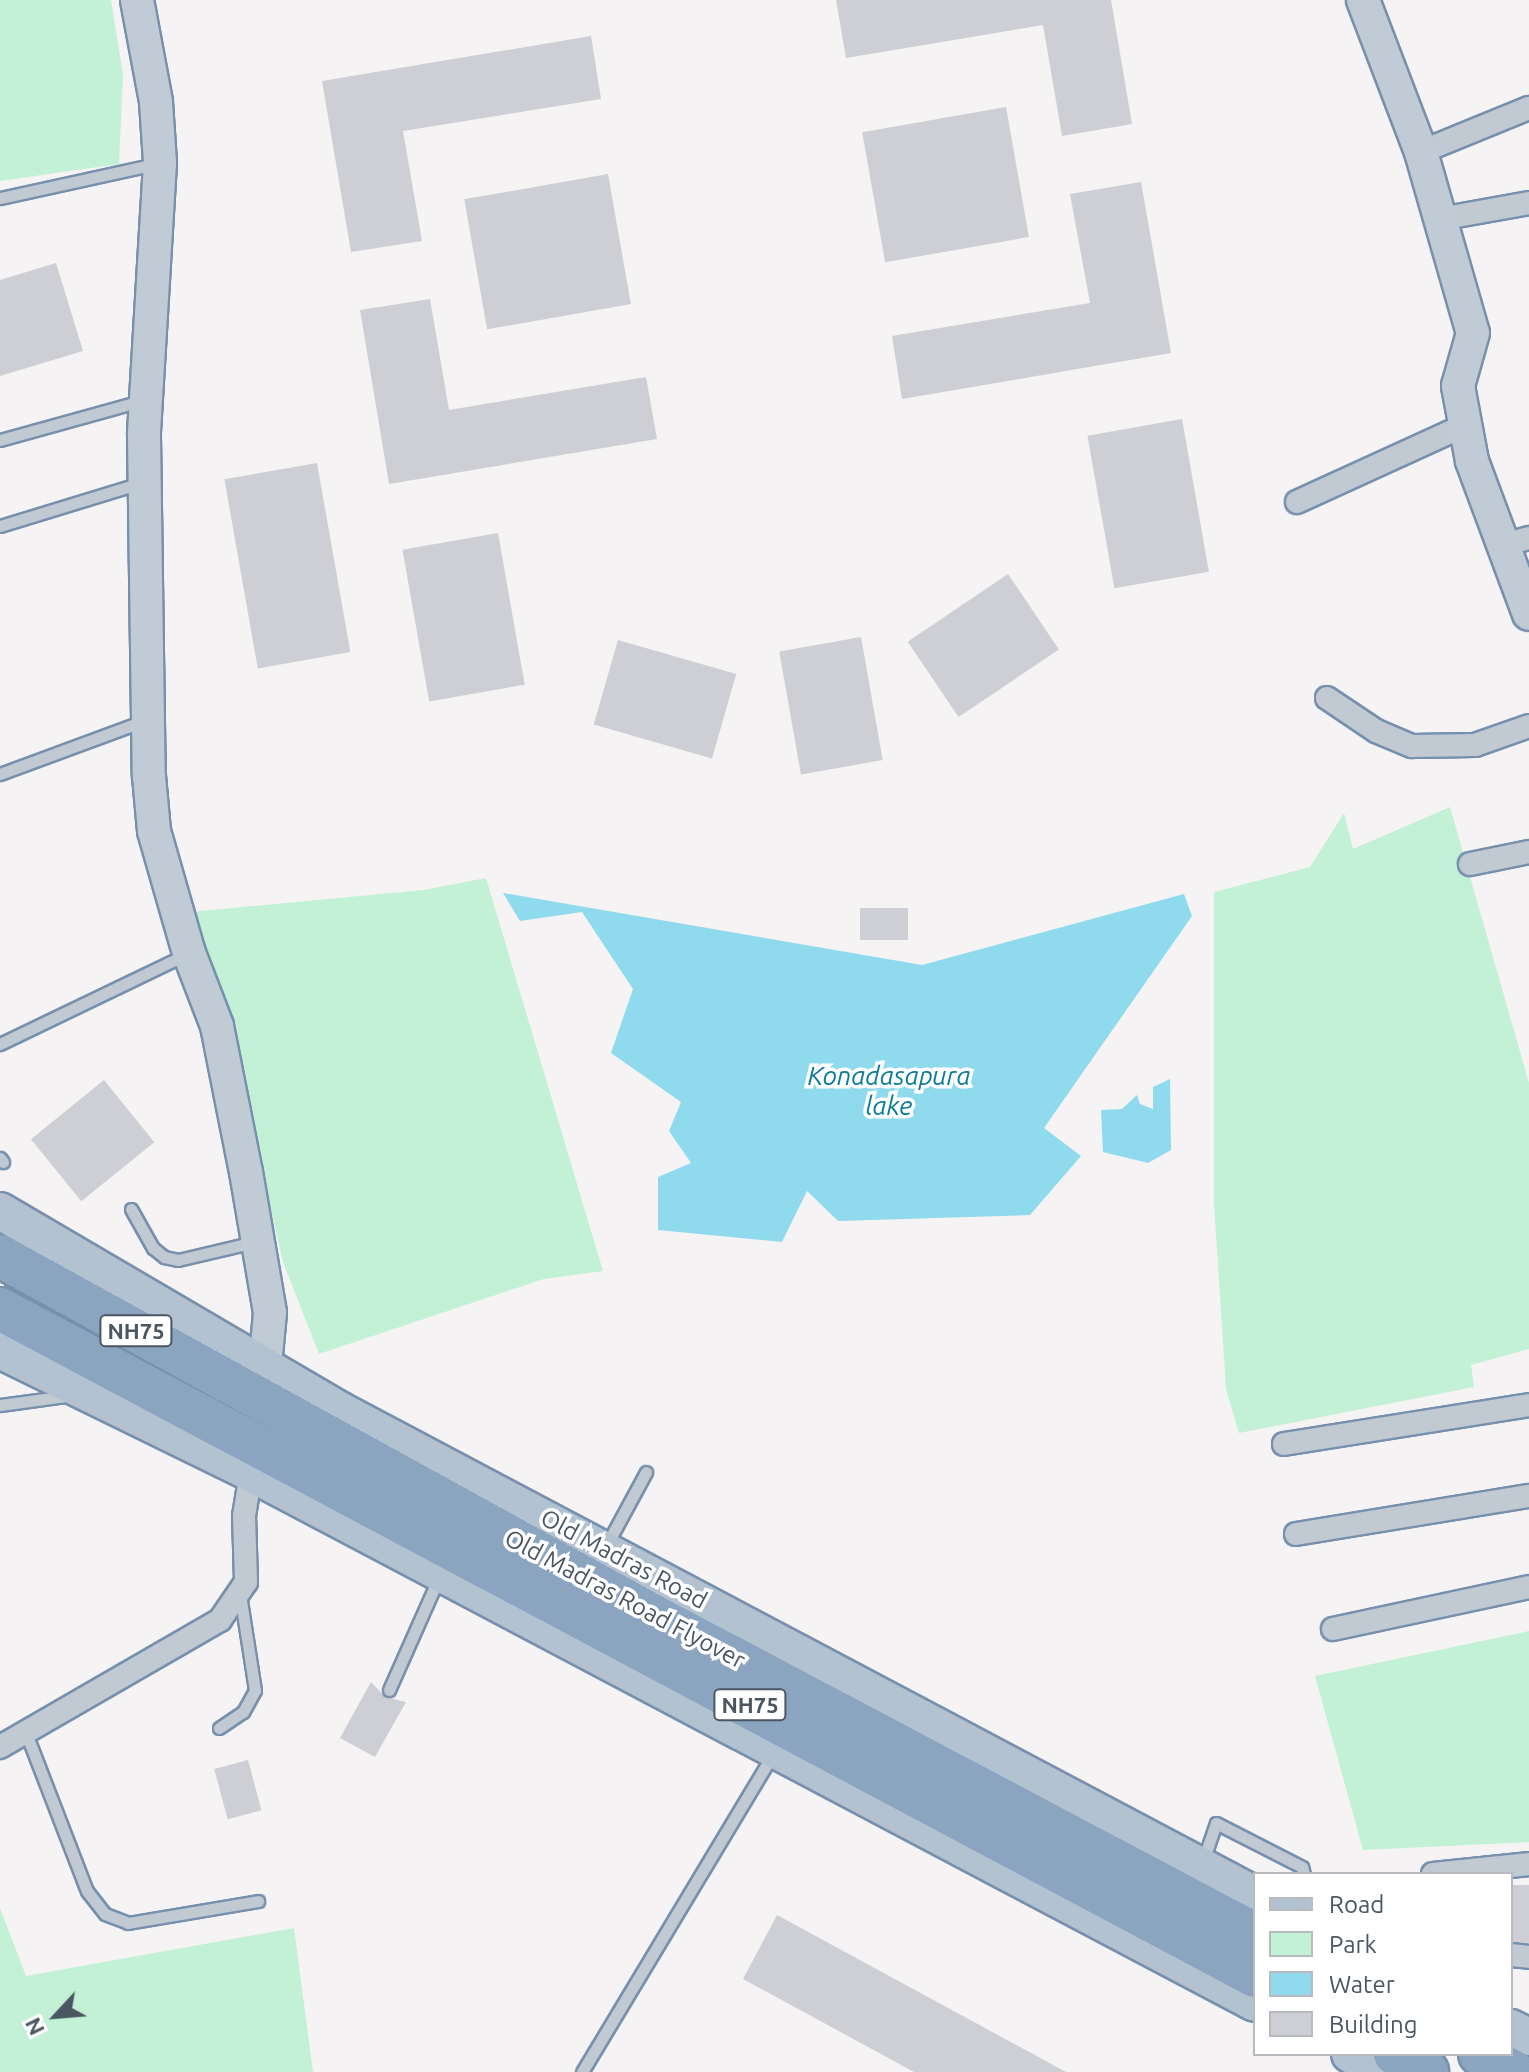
<!DOCTYPE html>
<html>
<head>
<meta charset="utf-8">
<style>
  body { margin:0 }
  #map { position:relative; width:1529px; height:2072px; overflow:hidden; background:#f5f3f3; font-family:Ubuntu,sans-serif }
  div>[style] { position:absolute }
  [style*='--x'] { left:calc(var(--x)*1px); top:calc(var(--y)*1px); width:calc(var(--w)*1px); rotate:calc(var(--a)*1deg) }
  .green>* { inset:0; background:#c3f1d5 }
  .water>* { inset:0; background:#90daee }
  .building>* { inset:0; background:#cdcfd5; transform-origin:0 0 }
  .roads { filter:drop-shadow(2px 0 #7690ad) drop-shadow(-2px 0 #7690ad) drop-shadow(0 2px #7690ad) drop-shadow(0 -2px #7690ad) }
  .lane>* { height:11px; margin:-5.5px; padding:0 5.5px; transform-origin:5.5px; border-radius:5.5px; background:#c1cad2 }
  .street>* { height:22px; margin:-11px; padding:0 11px; transform-origin:11px; border-radius:11px; background:#c1cad2 }
  .secondary>* { height:32px; margin:-16px; padding:0 16px; transform-origin:16px; border-radius:16px; background:#c1cbd6 }
  .primary>* { height:36px; margin:-18px; padding:0 18px; transform-origin:18px; border-radius:18px; background:#b3c2d1 }
  .highway>* { height:42px; margin:-21px; padding:0 21px; transform-origin:21px; border-radius:21px; background:#8ba5c1 }
  span { translate:-50% -50%; white-space:nowrap; text-align:center; line-height:1.15; -webkit-text-stroke:7px #fff; paint-order:stroke }
  .shield-label span { padding:2px 6px; background:#fff; border:2px solid; border-radius:6px; -webkit-text-stroke-width:0 }
  .shield-label { font-size:22px; color:#4a5661; font-weight:700 }
  .street-label { font-size:24px; color:#4a5661 }
  .water-label { font-size:26px; color:#0c7c9b; font-style:italic }
  .legend { position:absolute; left:1253px; top:1872px; width:260px; height:184px; box-sizing:border-box; background:#fff; border:2px solid #b7bbc0; margin:0; padding:10px 14px; list-style:none; font-size:24px; color:#4a5661 }
  .legend li { display:flex; align-items:center; gap:16px; height:40px }
  .legend b { width:40px; border:2px solid #b7bbc0 }
  .north { position:absolute; left:16px; top:1976px; width:80px; height:80px; -webkit-text-stroke:6px #fff; paint-order:stroke; rotate:244deg; font-size:22px; font-weight:700; line-height:32px; text-align:center; color:#4a5661 }
  .north::after { content:''; display:block; margin:auto; width:28px; height:36px; background:#4a5661; clip-path:polygon(50% 0,100% 100%,50% 72%,0 100%) }
</style>
</head>
<body>
<div id="map">
  <div class="green">
    <i style="clip-path:polygon(0 0,111px 0,123px 75px,119px 164px,0 181px)"></i>
    <i style="clip-path:polygon(1450px 807px,1529px 1083px,1529px 1349px,1471px 1365px,1474px 1387px,1239px 1433px,1226px 1389px,1214px 1204px,1214px 892px,1310px 867px,1344px 813px,1353px 849px)"></i>
    <i style="clip-path:polygon(486px 878px,603px 1271px,544px 1279px,319px 1354px,283px 1262px,239px 1070px,190px 912px,423px 890px)"></i>
    <i style="clip-path:polygon(1529px 1631px,1529px 1842px,1363px 1850px,1315px 1676px)"></i>
    <i style="clip-path:polygon(0 1908px,26px 1976px,294px 1928px,313px 2072px,0 2072px)"></i>
  </div>
  <div class="water">
    <i style="clip-path:polygon(503px 893px,922px 965px,1184px 894px,1192px 916px,1044px 1128px,1081px 1156px,1030px 1215px,838px 1221px,807px 1191px,782px 1242px,658px 1230px,658px 1177px,691px 1163px,669px 1131px,681px 1102px,611px 1053px,633px 989px,582px 912px,520px 921px)"></i>
    <i style="clip-path:polygon(1170px 1079px,1171px 1150px,1148px 1163px,1103px 1152px,1101px 1110px,1122px 1109px,1137px 1095px,1140px 1104px,1153px 1109px,1153px 1087px)"></i>
  </div>
  <div class="building">
    <i style="clip-path:polygon(836px 0,1111px 0,1132px 124px,1062px 136px,1043px 25px,846px 58px)"></i>
    <i style="clip-path:polygon(591px 36px,601px 99px,403px 131px,422px 241px,351px 252px,322px 81px)"></i>
    <i style="left:1006px;top:107px;width:132px;height:146px;rotate:80deg"></i>
    <i style="left:608px;top:174px;width:132px;height:146px;rotate:80deg"></i>
    <i style="clip-path:polygon(1141px 182px,1171px 353px,902px 399px,892px 336px,1090px 303px,1070px 194px)"></i>
    <i style="clip-path:polygon(56px 263px,83px 351px,0 376px,0 280px)"></i>
    <i style="clip-path:polygon(430px 299px,449px 410px,646px 377px,657px 439px,389px 484px,360px 310px)"></i>
    <i style="left:1182px;top:419px;width:155px;height:96px;rotate:80deg"></i>
    <i style="left:317px;top:463px;width:192px;height:94px;rotate:80deg"></i>
    <i style="left:498px;top:533px;width:154px;height:97px;rotate:80deg"></i>
    <i style="left:1008px;top:574px;width:91px;height:121px;rotate:56deg"></i>
    <i style="left:861px;top:637px;width:125px;height:83px;rotate:80deg"></i>
    <i style="left:618px;top:640px;width:123px;height:88px;rotate:16deg"></i>
    <i style="left:860px;top:908px;width:48px;height:32px"></i>
    <i style="left:104px;top:1080px;width:80px;height:94px;rotate:51deg"></i>
    <i style="clip-path:polygon(371px 1682px,385px 1697px,406px 1702px,375px 1757px,340px 1738px)"></i>
    <i style="left:248px;top:1760px;width:52px;height:35px;rotate:75deg"></i>
    <i style="left:1529px;top:1885px;width:58px;height:18px;rotate:90deg"></i>
    <i style="clip-path:polygon(777px 1915px,1066px 2072px,914px 2072px,743px 1979px)"></i>
  </div>
  <div class="roads">
    <div class="lane">
      <i style="--x:0;--y:198;--w:160;--a:-12.3"></i>
      <i style="--x:0;--y:440;--w:146;--a:-15.5"></i>
      <i style="--x:0;--y:526;--w:147;--a:-17"></i>
      <i style="--x:0;--y:774;--w:156;--a:-20.3"></i>
      <i style="--x:0;--y:1044;--w:208;--a:-25.7"></i>
      <i style="--x:0;--y:1158;--w:5;--a:53"></i>
      <i style="--x:131;--y:1209;--w:45;--a:60.6"></i>
      <i style="--x:153;--y:1248;--w:14;--a:39"></i>
      <i style="--x:164;--y:1257;--w:14;--a:12"></i>
      <i style="--x:178;--y:1260;--w:78;--a:-13.3"></i>
      <i style="--x:0;--y:1405;--w:68;--a:-7.7"></i>
      <i style="--x:606;--y:1546;--w:84;--a:-61.6"></i>
      <i style="--x:389;--y:1690;--w:124;--a:-66.1"></i>
      <i style="--x:219;--y:1728;--w:29;--a:-34"></i>
      <i style="--x:243;--y:1712;--w:25;--a:-61"></i>
      <i style="--x:255;--y:1690;--w:97;--a:-98.9"></i>
      <i style="--x:26;--y:1733;--w:169;--a:68.9"></i>
      <i style="--x:87;--y:1891;--w:29;--a:52"></i>
      <i style="--x:105;--y:1914;--w:25;--a:21"></i>
      <i style="--x:128;--y:1923;--w:132;--a:-9.6"></i>
      <i style="--x:1203;--y:1861;--w:40;--a:-71.1"></i>
      <i style="--x:1216;--y:1823;--w:97;--a:27.1"></i>
      <i style="--x:1302;--y:1867;--w:7;--a:74"></i>
      <i style="--x:582;--y:2072;--w:371;--a:-59"></i>
    </div>
    <div class="street">
      <i style="--x:1421;--y:152;--w:117;--a:-22.2"></i>
      <i style="--x:1440;--y:219;--w:90;--a:-10.2"></i>
      <i style="--x:1297;--y:502;--w:185;--a:-24.6"></i>
      <i style="--x:1503;--y:545;--w:27;--a:-15"></i>
      <i style="--x:1327;--y:698;--w:59;--a:34"></i>
      <i style="--x:1376;--y:731;--w:39;--a:23"></i>
      <i style="--x:1412;--y:746;--w:63;--a:-0.9"></i>
      <i style="--x:1475;--y:745;--w:57;--a:-19.4"></i>
      <i style="--x:1470;--y:864;--w:60;--a:-11.5"></i>
      <i style="--x:1284;--y:1444;--w:248;--a:-9"></i>
      <i style="--x:1296;--y:1534;--w:236;--a:-9.3"></i>
      <i style="--x:1333;--y:1629;--w:200;--a:-12.1"></i>
      <i style="--x:0;--y:1747;--w:254;--a:-30"></i>
      <i style="--x:220;--y:1620;--w:46;--a:-55.6"></i>
      <i style="--x:246;--y:1582;--w:66;--a:-91.7"></i>
      <i style="--x:244;--y:1516;--w:44;--a:-80.8"></i>
      <i style="--x:1433;--y:1874;--w:97;--a:-5.9"></i>
      <i style="--x:1511;--y:1955;--w:18;--a:6"></i>
    </div>
    <div class="secondary">
      <i style="--x:137;--y:0;--w:104;--a:79.4"></i>
      <i style="--x:156;--y:102;--w:61;--a:86.2"></i>
      <i style="--x:160;--y:163;--w:272;--a:93.4"></i>
      <i style="--x:144;--y:435;--w:341;--a:89.2"></i>
      <i style="--x:149;--y:776;--w:55;--a:84.8"></i>
      <i style="--x:154;--y:831;--w:127;--a:74"></i>
      <i style="--x:189;--y:953;--w:78;--a:69"></i>
      <i style="--x:217;--y:1026;--w:149;--a:78.8"></i>
      <i style="--x:246;--y:1172;--w:143;--a:80.3"></i>
      <i style="--x:270;--y:1313;--w:53;--a:95.4"></i>
      <i style="--x:1363;--y:0;--w:163;--a:69.1"></i>
      <i style="--x:1421;--y:152;--w:188;--a:74"></i>
      <i style="--x:1473;--y:333;--w:55;--a:105.8"></i>
      <i style="--x:1458;--y:386;--w:76;--a:79.4"></i>
      <i style="--x:1472;--y:461;--w:163;--a:69.6"></i>
    </div>
    <div class="primary">
      <i style="--x:0;--y:1211;--w:395;--a:30.4"></i>
      <i style="--x:341;--y:1411;--w:1034;--a:27.9"></i>
      <i style="--x:0;--y:1350;--w:280;--a:26.1"></i>
      <i style="--x:251;--y:1473;--w:1135;--a:27.83"></i>
      <i style="--x:1511;--y:2028;--w:20;--a:27"></i>
      <i style="--x:1350;--y:2054;--w:38;--a:28"></i>
    </div>
    <div class="highway">
      <i style="--x:0;--y:1256;--w:744;--a:28.84"></i>
      <i style="--x:652;--y:1615;--w:682;--a:27.88"></i>
      <i style="--x:0;--y:1309;--w:1421;--a:27.99"></i>
      <i style="--x:1395;--y:2054;--w:37;--a:29"></i>
      <i style="--x:1480;--y:2054;--w:38;--a:28"></i>
    </div>
  </div>
  <div class="shield-label">
    <span style="left:136px;top:1331px">NH75</span>
    <span style="left:750px;top:1705px">NH75</span>
  </div>
  <div class="street-label">
    <span style="left:624px;top:1559px;rotate:28deg">Old Madras Road</span>
    <span style="left:625px;top:1599px;rotate:28deg">Old Madras Road Flyover</span>
  </div>
  <div class="water-label">
    <span style="left:889px;top:1091px">Konadasapura<br>lake</span>
  </div>
  <ul class="legend">
  <li><b style="height:10px;background:#b3c2d1"></b>Road</li>
  <li><b style="height:22px;background:#c3f1d5"></b>Park</li>
  <li><b style="height:22px;background:#90daee"></b>Water</li>
  <li><b style="height:22px;background:#cdcfd5"></b>Building</li>
  </ul>
  <div class="north">N</div>
</div>
</body>
</html>
